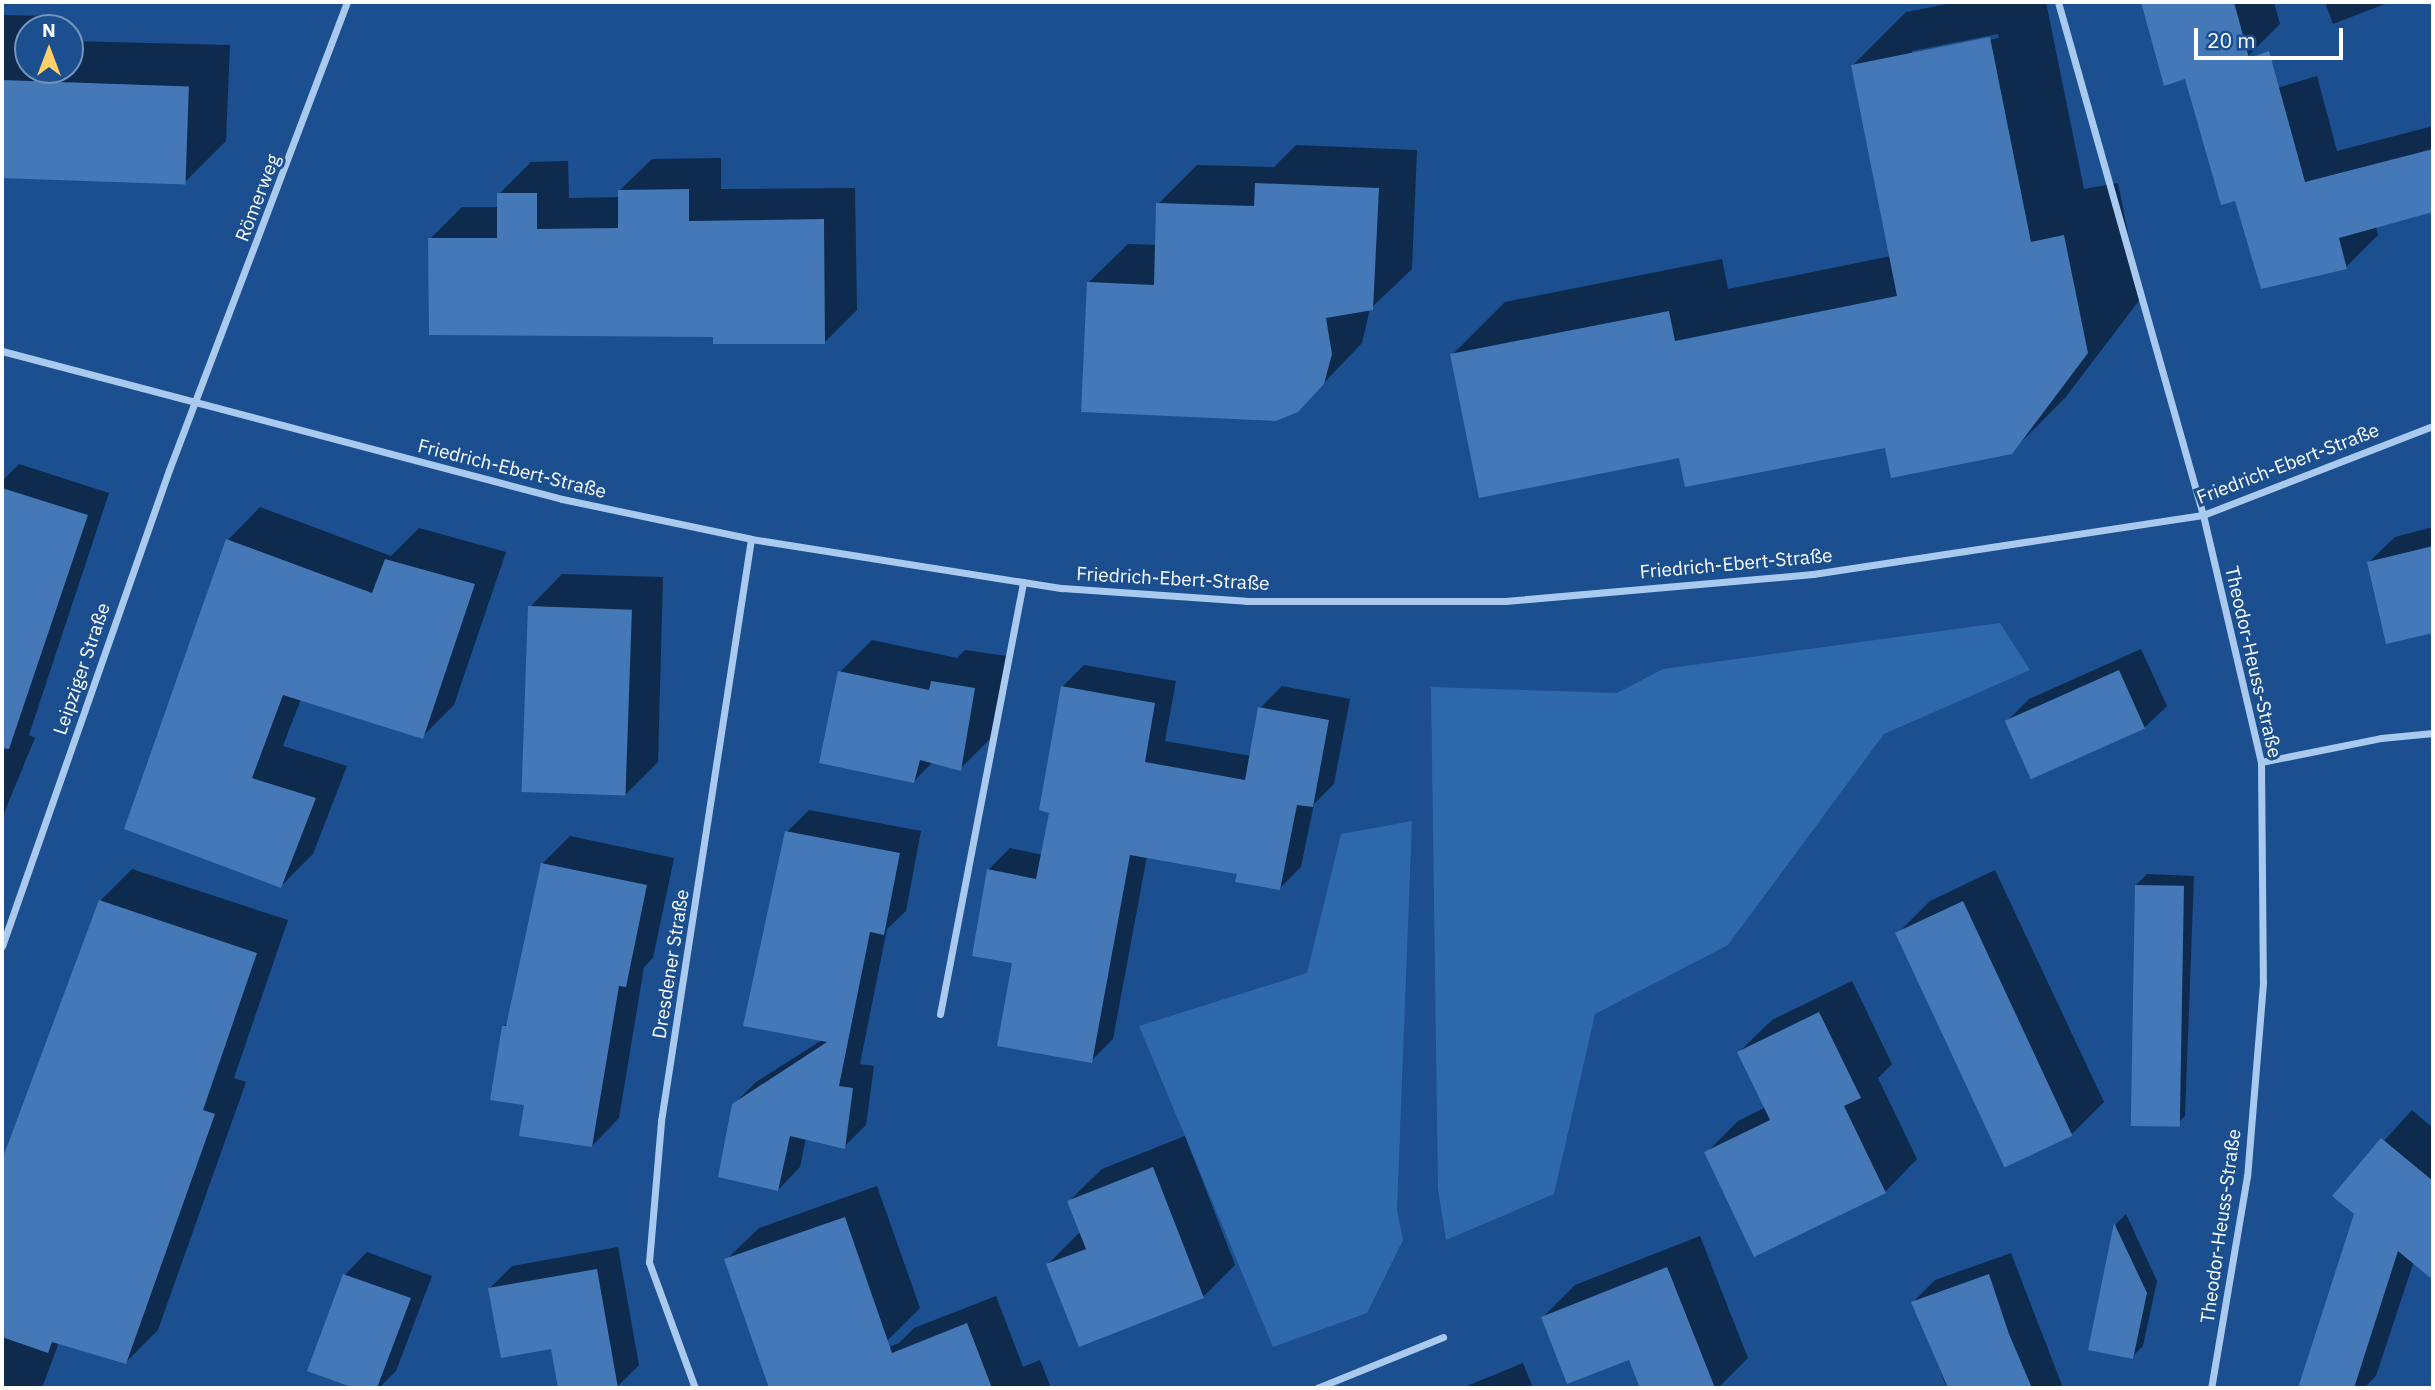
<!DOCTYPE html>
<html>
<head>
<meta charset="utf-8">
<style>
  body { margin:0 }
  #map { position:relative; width:2435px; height:1390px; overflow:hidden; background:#1b4f8f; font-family:"IBM Plex Sans",sans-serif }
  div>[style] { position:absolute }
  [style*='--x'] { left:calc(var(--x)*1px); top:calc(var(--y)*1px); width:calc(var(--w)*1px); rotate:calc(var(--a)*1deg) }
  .green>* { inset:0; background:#2e69ad }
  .shadow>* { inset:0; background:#0007 }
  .building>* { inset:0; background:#4478b7; transform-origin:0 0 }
  .street>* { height:7px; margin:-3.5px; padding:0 3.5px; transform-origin:3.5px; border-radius:3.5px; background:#a9c9ee }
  span { translate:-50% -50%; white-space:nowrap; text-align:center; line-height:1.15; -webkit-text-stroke:6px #1b4f8f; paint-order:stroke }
  .street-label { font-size:19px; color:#fff }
  .frame { position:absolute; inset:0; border:4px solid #fff; pointer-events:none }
  .north { position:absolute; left:14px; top:14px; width:70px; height:70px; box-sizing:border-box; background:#1b4f8f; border:2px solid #7695bc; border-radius:50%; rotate:0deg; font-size:19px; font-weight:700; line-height:28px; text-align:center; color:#fff }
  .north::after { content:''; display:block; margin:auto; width:24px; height:32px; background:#ffd166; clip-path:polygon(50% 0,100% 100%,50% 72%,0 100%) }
  .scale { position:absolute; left:2194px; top:28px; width:149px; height:32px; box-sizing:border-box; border:4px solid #fff; border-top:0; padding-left:9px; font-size:21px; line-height:24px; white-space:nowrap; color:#fff; -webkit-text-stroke:5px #1b4f8f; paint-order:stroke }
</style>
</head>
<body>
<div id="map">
  <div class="green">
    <i style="clip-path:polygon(2000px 623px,2030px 670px,1884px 734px,1728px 945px,1595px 1014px,1554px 1194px,1446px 1240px,1438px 1189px,1431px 687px,1617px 693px,1663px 669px)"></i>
    <i style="clip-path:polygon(1412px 821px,1397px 1210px,1403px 1240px,1367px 1313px,1273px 1347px,1139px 1026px,1307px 973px,1341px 834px)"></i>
  </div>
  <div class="shadow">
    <i style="clip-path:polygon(evenodd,1958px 2px,2046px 2px,2084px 189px,2118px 183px,2141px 298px,2065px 398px,2011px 452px,1886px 446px,1681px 456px,1452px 355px,1505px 302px,1722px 259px,1728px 289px,1891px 256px,1853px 65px,1906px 12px,1958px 2px,1998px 34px,1999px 38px,1912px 55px,1912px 51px,1998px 34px)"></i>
    <i style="clip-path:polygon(2143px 2px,2274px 2px,2280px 24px,2248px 56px,2166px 83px)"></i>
    <i style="clip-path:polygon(2325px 2px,2390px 2px,2333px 24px)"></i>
    <i style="clip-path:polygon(2px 15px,56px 16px,55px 28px,28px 28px,28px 70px,70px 70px,70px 41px,230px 45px,226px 141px,185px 182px,2px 175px)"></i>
    <i style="clip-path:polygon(2317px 76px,2337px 151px,2433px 126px,2433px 210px,2376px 226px,2378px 235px,2346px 267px,2234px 101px)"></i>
    <i style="clip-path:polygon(1296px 145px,1417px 150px,1412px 269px,1370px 309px,1362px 343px,1297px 411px,1088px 283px,1128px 244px,1157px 245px,1158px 204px,1197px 165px,1274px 167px)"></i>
    <i style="clip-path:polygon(721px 158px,721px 189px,855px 188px,857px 310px,825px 342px,715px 336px,430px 239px,462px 207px,499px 207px,499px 194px,531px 162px,568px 161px,569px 198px,620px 197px,619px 191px,652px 159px)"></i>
    <i style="clip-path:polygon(19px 464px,109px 493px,29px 735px,35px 738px,2px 818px,2px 481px)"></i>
    <i style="clip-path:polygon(260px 507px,391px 556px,419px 528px,506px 552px,454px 705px,422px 737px,301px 699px,283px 746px,347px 766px,313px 854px,281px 886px,126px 828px,228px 540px)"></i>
    <i style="clip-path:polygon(2433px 527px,2433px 631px,2388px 642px,2369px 562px,2395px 537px)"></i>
    <i style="clip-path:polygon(562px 574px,663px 577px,658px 762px,626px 794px,530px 607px)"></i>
    <i style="clip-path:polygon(872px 640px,957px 658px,965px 650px,1007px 656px,992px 737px,960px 769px,933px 762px,914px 781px,840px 672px)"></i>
    <i style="clip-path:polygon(2141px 649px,2167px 706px,2144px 728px,2007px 721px,2029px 699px)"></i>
    <i style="clip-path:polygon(1084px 665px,1176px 681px,1165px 741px,1251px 756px,1260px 708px,1282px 686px,1350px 699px,1334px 784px,1314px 804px,1301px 867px,1280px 888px,1239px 872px,1147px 856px,1113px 1039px,1091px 1061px,1014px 962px,988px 870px,1010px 848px,1043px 855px,1051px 811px,1062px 687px)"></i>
    <i style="clip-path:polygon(809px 810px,921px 831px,906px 911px,887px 929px,860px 1064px,874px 1066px,866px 1125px,844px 1147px,806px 1138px,800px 1167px,778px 1190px,733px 1105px,756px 1082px,822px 1040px,787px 832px)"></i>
    <i style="clip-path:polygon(570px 836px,674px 858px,653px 958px,644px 967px,619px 1118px,592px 1146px,526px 1104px,504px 1026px,509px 1021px,542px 864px)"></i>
    <i style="clip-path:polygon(132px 869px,288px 920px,234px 1078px,246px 1082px,158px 1330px,126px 1362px,59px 1342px,42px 1388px,2px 1388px,2px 1192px,100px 901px)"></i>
    <i style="clip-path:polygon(1995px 870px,2104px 1102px,2072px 1134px,1898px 933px,1930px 901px)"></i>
    <i style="clip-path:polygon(2147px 874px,2194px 876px,2185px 1116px,2174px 1127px,2136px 885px)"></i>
    <i style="clip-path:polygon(1852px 981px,1892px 1064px,1878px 1078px,1917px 1159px,1885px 1192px,1706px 1153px,1738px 1121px,1766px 1107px,1739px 1052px,1772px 1020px)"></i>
    <i style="clip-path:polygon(2412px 1110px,2433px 1128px,2433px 1278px,2414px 1261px,2376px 1376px,2364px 1388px,2300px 1388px,2356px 1213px,2335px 1195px)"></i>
    <i style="clip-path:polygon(1185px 1136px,1235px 1265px,1203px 1297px,1048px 1264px,1081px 1231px,1069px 1201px,1102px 1169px)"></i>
    <i style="clip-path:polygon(877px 1186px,920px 1308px,888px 1340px,762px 1362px,726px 1260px,759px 1228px)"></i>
    <i style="clip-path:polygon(2126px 1214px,2157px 1281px,2143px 1346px,2132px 1357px,2090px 1349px,2116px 1224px)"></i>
    <i style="clip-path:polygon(1700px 1236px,1748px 1358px,1718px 1388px,1642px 1388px,1630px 1358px,1543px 1317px,1575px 1285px)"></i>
    <i style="clip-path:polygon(618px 1247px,639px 1365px,617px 1387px,560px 1388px,553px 1347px,490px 1288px,512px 1266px)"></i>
    <i style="clip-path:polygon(367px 1252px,432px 1276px,396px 1371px,379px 1388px,360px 1388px,309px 1370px,345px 1275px)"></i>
    <i style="clip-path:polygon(2011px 1253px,2063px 1388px,1947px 1388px,1913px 1302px,1935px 1280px)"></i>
    <i style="clip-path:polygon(996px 1296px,1023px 1367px,1040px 1360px,1051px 1388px,794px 1388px,899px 1343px,914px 1328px)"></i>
    <i style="clip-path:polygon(1523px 1363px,1533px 1388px,1462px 1388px)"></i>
  </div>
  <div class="building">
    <i style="clip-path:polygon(2141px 2px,2234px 2px,2249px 58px,2269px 51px,2305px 182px,2433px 149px,2433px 212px,2339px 238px,2347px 269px,2261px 289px,2235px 201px,2221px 205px,2185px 79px,2164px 86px)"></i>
    <i style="clip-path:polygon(1990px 37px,2031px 242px,2064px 235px,2088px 353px,2012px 454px,1891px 478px,1885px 448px,1685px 487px,1679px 458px,1479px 498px,1450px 354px,1669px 311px,1675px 341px,1897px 296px,1851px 65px)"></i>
    <i style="left:2px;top:80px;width:187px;height:98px;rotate:2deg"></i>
    <i style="clip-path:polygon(1255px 183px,1379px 188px,1373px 310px,1326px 318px,1332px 354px,1324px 384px,1298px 412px,1276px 421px,1081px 412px,1087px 282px,1154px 285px,1156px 203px,1254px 206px)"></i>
    <i style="clip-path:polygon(689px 189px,689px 221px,824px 219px,825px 344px,713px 344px,713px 337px,429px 335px,428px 238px,497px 238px,497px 193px,537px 193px,537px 229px,618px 228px,618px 190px)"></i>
    <i style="clip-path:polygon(2px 488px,88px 515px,9px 749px,2px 748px)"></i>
    <i style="clip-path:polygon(226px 539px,372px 593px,385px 559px,475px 584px,423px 739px,283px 695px,252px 778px,316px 798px,281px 888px,124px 829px)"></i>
    <i style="clip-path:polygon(2433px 546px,2433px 633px,2386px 644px,2367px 562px)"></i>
    <i style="left:528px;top:606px;width:104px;height:186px;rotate:2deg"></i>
    <i style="left:2119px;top:670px;width:64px;height:125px;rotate:66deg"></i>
    <i style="clip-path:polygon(838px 671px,929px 690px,931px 681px,975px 688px,961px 771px,920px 760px,914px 783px,819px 763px)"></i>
    <i style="clip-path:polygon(1061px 686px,1155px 703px,1145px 762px,1245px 780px,1258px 707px,1329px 720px,1313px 807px,1297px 805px,1280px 890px,1235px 882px,1237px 874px,1130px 855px,1092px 1063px,997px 1046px,1012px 963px,972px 956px,987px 869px,1036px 879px,1049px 813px,1039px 810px)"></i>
    <i style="clip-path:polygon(785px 831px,900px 853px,884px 935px,870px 932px,839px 1086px,853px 1088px,845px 1149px,790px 1136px,778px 1191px,718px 1177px,732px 1104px,827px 1042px,743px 1026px)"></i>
    <i style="clip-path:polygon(541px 863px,647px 885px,626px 987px,619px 986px,592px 1147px,519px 1136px,524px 1105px,490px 1100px,502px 1026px,506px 1026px)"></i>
    <i style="left:2135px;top:885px;width:49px;height:241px;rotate:1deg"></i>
    <i style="clip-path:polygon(99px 900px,257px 953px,203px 1110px,215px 1114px,126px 1364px,52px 1342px,48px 1353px,2px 1337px,2px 1160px)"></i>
    <i style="left:1963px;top:901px;width:259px;height:75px;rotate:65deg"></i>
    <i style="clip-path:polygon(1819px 1012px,1861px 1098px,1844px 1106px,1886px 1193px,1754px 1257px,1704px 1152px,1770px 1120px,1737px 1052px)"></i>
    <i style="clip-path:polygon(2381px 1138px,2433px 1181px,2433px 1280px,2398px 1251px,2354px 1388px,2298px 1388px,2354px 1214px,2332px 1196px)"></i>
    <i style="clip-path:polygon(1153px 1167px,1204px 1298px,1079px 1347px,1046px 1264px,1086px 1249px,1067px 1201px)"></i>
    <i style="clip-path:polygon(845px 1217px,892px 1353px,967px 1323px,992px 1388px,769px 1388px,724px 1259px)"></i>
    <i style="clip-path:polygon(2114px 1223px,2147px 1293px,2133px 1359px,2088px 1350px)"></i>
    <i style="clip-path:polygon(1667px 1267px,1715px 1388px,1640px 1388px,1629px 1360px,1567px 1384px,1541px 1317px)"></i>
    <i style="clip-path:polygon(597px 1269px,618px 1388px,558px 1388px,551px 1349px,501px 1358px,488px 1288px)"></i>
    <i style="clip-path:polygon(343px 1274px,411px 1298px,377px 1388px,354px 1388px,307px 1371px)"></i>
    <i style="clip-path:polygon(1989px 1274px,2009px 1334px,2032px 1388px,1948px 1388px,1911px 1302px)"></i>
  </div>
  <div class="street">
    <i style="--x:2058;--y:2;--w:533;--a:74.22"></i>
    <i style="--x:2203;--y:515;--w:254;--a:76.8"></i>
    <i style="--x:2261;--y:762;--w:221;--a:89.5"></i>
    <i style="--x:2263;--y:983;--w:194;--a:94.7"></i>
    <i style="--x:2247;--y:1176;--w:215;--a:99.6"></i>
    <i style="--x:2;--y:351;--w:579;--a:14.8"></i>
    <i style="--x:562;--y:499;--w:193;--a:11.9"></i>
    <i style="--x:751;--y:539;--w:315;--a:9"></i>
    <i style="--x:1062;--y:588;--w:184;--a:4"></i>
    <i style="--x:1246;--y:601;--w:259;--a:0"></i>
    <i style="--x:1505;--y:601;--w:309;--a:-5"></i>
    <i style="--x:1813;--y:574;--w:394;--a:-8.6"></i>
    <i style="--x:2203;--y:515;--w:247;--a:-21.2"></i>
    <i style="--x:2261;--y:762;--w:122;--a:-11.3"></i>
    <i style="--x:2381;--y:738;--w:52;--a:-5.5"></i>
    <i style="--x:2;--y:946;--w:504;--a:-70.67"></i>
    <i style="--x:169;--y:470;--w:501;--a:-69.18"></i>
    <i style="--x:940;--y:1014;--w:440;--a:-79.1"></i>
    <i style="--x:695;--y:1388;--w:134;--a:-110.1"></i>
    <i style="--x:649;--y:1262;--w:142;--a:-85.1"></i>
    <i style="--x:661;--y:1121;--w:589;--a:-81.21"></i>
    <i style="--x:1317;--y:1388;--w:136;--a:-22"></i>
  </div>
  <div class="street-label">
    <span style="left:258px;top:198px;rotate:-69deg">Römerweg</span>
    <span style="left:2288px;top:464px;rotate:-21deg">Friedrich-Ebert-Straße</span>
    <span style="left:512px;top:469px;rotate:14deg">Friedrich-Ebert-Straße</span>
    <span style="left:1736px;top:564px;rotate:-5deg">Friedrich-Ebert-Straße</span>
    <span style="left:1173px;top:579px;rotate:3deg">Friedrich-Ebert-Straße</span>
    <span style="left:2253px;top:662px;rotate:77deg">Theodor-Heuss-Straße</span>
    <span style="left:82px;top:669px;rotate:-71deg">Leipziger Straße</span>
    <span style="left:671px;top:964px;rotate:-81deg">Dresdener Straße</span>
    <span style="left:2221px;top:1226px;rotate:-82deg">Theodor-Heuss-Straße</span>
  </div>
  <div class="frame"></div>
  <div class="north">N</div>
  <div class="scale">20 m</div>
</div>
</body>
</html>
